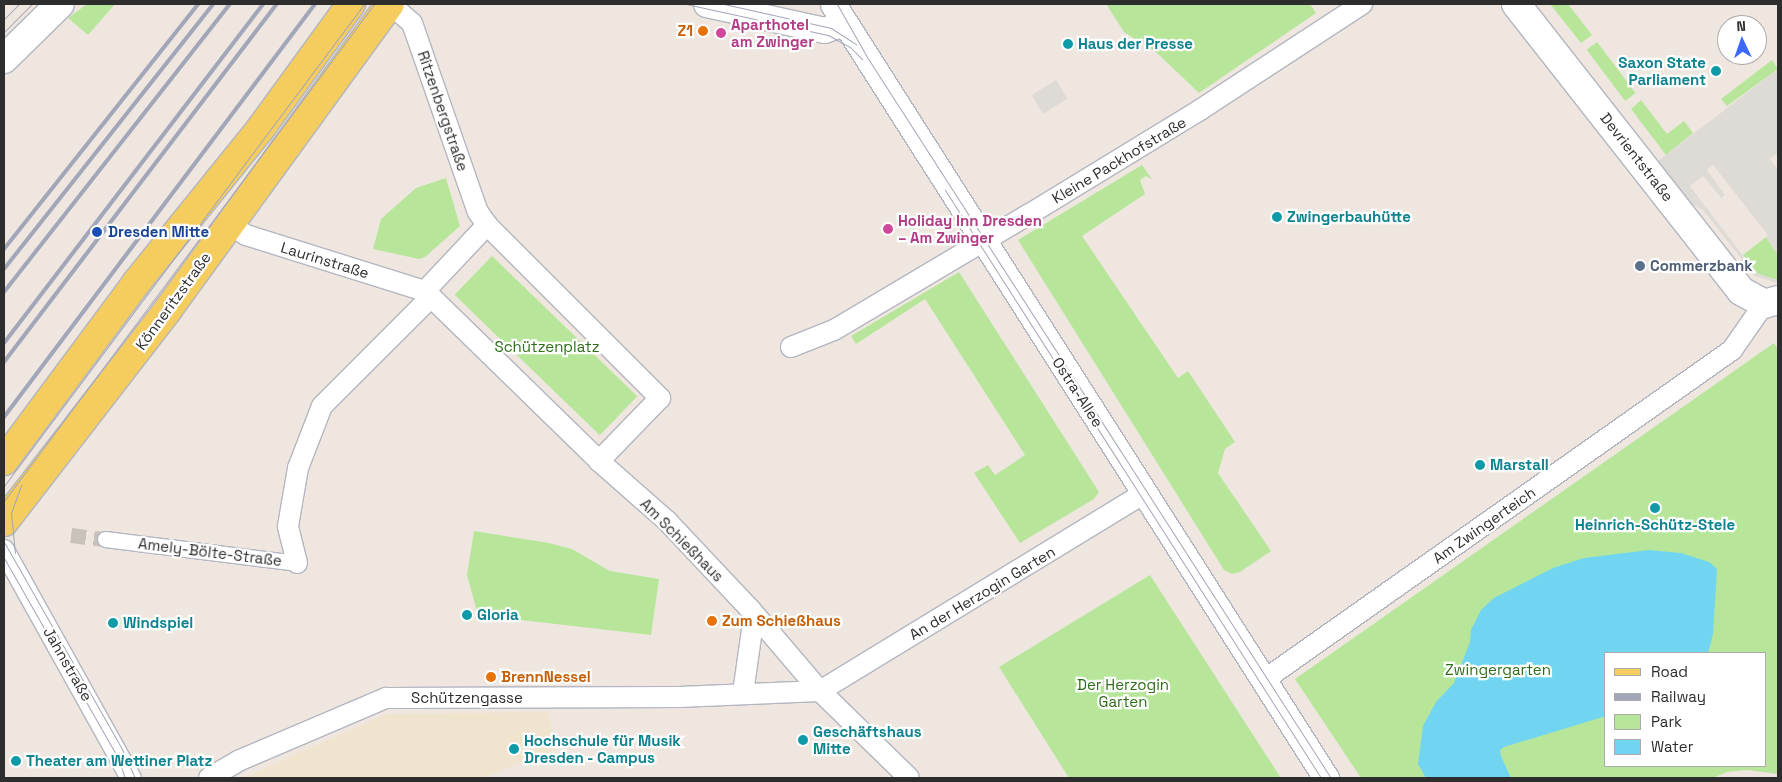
<!DOCTYPE html>
<html>
<head>
<meta charset="utf-8">
<style>
  body { margin:0 }
  #map { position:relative; width:1782px; height:782px; overflow:hidden; background:#efe7df; font-family:"Space Grotesk",sans-serif }
  div>[style] { position:absolute }
  [style*='--x'] { left:calc(var(--x)*1px); top:calc(var(--y)*1px); width:calc(var(--w)*1px); rotate:calc(var(--a)*1deg) }
  .education>* { inset:0; background:#f0e4cf }
  .green>* { inset:0; background:#b7e69b; transform-origin:0 0 }
  .plaza>* { inset:0; background:#dedbd6; transform-origin:0 0 }
  .water>* { inset:0; background:#71d5f2 }
  .pedestrian-tunnel>* { height:15px; margin-top:-7.5px; transform-origin:0; background:repeating-linear-gradient(90deg,#c8c2bb 0 15px,transparent 0 23px) }
  .roads { filter:drop-shadow(1px 0 #b3b6c1) drop-shadow(-1px 0 #b3b6c1) drop-shadow(0 1px #b3b6c1) drop-shadow(0 -1px #b3b6c1) }
  .pedestrian>* { height:15px; margin:-7.5px; padding:0 7.5px; transform-origin:7.5px; border-radius:7.5px; background:#fff }
  .minor>* { height:20px; margin:-10px; padding:0 10px; transform-origin:10px; border-radius:10px; background:#fff }
  .tertiary>* { height:25px; margin:-12.5px; padding:0 12.5px; transform-origin:12.5px; border-radius:12.5px; background:#fff }
  .secondary>* { height:28px; margin:-14px; padding:0 14px; transform-origin:14px; border-radius:14px; background:#fff }
  .primary>* { height:28px; margin:-14px; padding:0 14px; transform-origin:14px; border-radius:14px; background:#f5cc5e }
  .tram>* { height:1px; margin:-0.5px; padding:0 0.5px; transform-origin:0.5px; border-radius:0.5px; background:#a1a6b8 }
  .rail>* { height:4px; margin:-2px; padding:0 2px; transform-origin:2px; border-radius:2px; background:#a1a6b8 }
  .dots>* { width:14px; height:14px; translate:-50% -50%; box-sizing:border-box; border:2px solid #fff; border-radius:50% }
  span { translate:-50% -50%; white-space:nowrap; text-align:center; line-height:1.15; -webkit-text-stroke:4.5px #fff; paint-order:stroke }
  .hotel-label { font-size:15px; color:#b23c85; font-weight:700 }
  .left { translate:0 -50%; text-align:left }
  .food-label { font-size:15px; color:#c56008; font-weight:700 }
  .right { translate:-100% -50%; text-align:right }
  .culture-label { font-size:15px; color:#0d838f; font-weight:700 }
  .street-label { font-size:15px; color:#2d2d2d }
  .transit-label { font-size:15px; color:#164399; font-weight:700 }
  .service-label { font-size:15px; color:#4e5e75; font-weight:700 }
  .park-label { font-size:15px; color:#2e6e19 }
  .frame { position:absolute; inset:0; border:5px solid #2d2d2d; pointer-events:none }
  .legend { position:absolute; left:1604px; top:652px; width:162px; height:115px; box-sizing:border-box; background:#fff; border:1px solid #ababab; margin:0; padding:6px 9px; list-style:none; font-size:15px; color:#2d2d2d }
  .legend li { display:flex; align-items:center; gap:10px; height:25px }
  .legend b { width:25px; border:1px solid #ababab }
  .north { position:absolute; left:1717px; top:15px; width:50px; height:50px; box-sizing:border-box; background:#fff; border:1px solid #ababab; border-radius:50%; rotate:357deg; font-size:14px; font-weight:700; line-height:20px; text-align:center; color:#2d2d2d }
  .north::after { content:''; display:block; margin:auto; width:18px; height:22px; background:#3d68fe; clip-path:polygon(50% 0,100% 100%,50% 72%,0 100%) }
</style>
</head>
<body>
<div id="map">
  <div class="education">
    <i style="clip-path:polygon(547px 712px,557px 749px,482px 778px,242px 778px,387px 714px)"></i>
  </div>
  <div class="green">
    <i style="clip-path:polygon(87px 4px,115px 4px,88px 35px,68px 18px)"></i>
    <i style="clip-path:polygon(1106px 4px,1310px 4px,1316px 13px,1199px 93px,1157px 53px,1124px 32px)"></i>
    <i style="clip-path:polygon(1550px 4px,1568px 4px,1592px 35px,1581px 43px)"></i>
    <i style="left:1597px;top:42px;width:64px;height:13px;rotate:53deg"></i>
    <i style="clip-path:polygon(1772px 60px,1778px 69px,1727px 106px,1721px 99px)"></i>
    <i style="clip-path:polygon(1641px 100px,1667px 134px,1684px 121px,1693px 133px,1666px 155px,1631px 109px)"></i>
    <i style="clip-path:polygon(1142px 165px,1152px 179px,1146px 176px,1140px 180px,1145px 194px,1082px 236px,1178px 378px,1188px 371px,1235px 442px,1225px 449px,1218px 473px,1271px 551px,1240px 572px,1232px 574px,1224px 570px,1018px 240px)"></i>
    <i style="clip-path:polygon(446px 178px,460px 226px,425px 257px,419px 259px,373px 249px,381px 219px,416px 188px)"></i>
    <i style="clip-path:polygon(1766px 237px,1778px 255px,1778px 280px,1760px 277px,1743px 255px)"></i>
    <i style="left:492px;top:256px;width:202px;height:54px;rotate:44deg"></i>
    <i style="clip-path:polygon(959px 272px,1099px 492px,1094px 499px,1020px 543px,974px 473px,988px 465px,995px 475px,1025px 455px,925px 299px,856px 344px,851px 336px)"></i>
    <i style="clip-path:polygon(evenodd,1774px 343px,1778px 349px,1778px 774px,1747px 770px,1727px 772px,1713px 778px,1361px 778px,1295px 679px,1774px 343px,1606px 653px,1766px 653px,1766px 766px,1606px 766px,1606px 653px)"></i>
    <i style="clip-path:polygon(474px 531px,549px 543px,572px 549px,610px 571px,659px 579px,651px 635px,478px 615px,467px 575px)"></i>
    <i style="clip-path:polygon(1150px 575px,1268px 758px,1281px 778px,1069px 778px,999px 667px)"></i>
  </div>
  <div class="plaza">
    <i style="clip-path:polygon(1778px 69px,1778px 153px,1770px 159px,1778px 169px,1778px 255px,1766px 237px,1768px 235px,1713px 165px,1707px 170px,1725px 195px,1721px 198px,1703px 176px,1690px 186px,1756px 273px,1778px 280px,1778px 283px,1755px 276px,1703px 210px,1688px 202px,1658px 161px)"></i>
    <i style="left:1056px;top:80px;width:22px;height:29px;rotate:58deg"></i>
  </div>
  <div class="water">
    <i style="clip-path:polygon(1649px 550px,1681px 553px,1709px 562px,1717px 569px,1713px 634px,1708px 653px,1606px 653px,1606px 716px,1504px 747px,1500px 750px,1501px 756px,1511px 778px,1426px 778px,1418px 764px,1423px 726px,1436px 702px,1454px 683px,1470px 642px,1471px 630px,1481px 610px,1494px 598px,1553px 568px,1584px 558px)"></i>
  </div>
  <div class="pedestrian-tunnel">
    <i style="--x:71;--y:535;--w:34;--a:7"></i>
  </div>
  <div class="roads">
    <div class="pedestrian">
      <i style="--x:105;--y:539;--w:193;--a:7.1"></i>
    </div>
    <div class="minor">
      <i style="--x:390;--y:4;--w:29;--a:41"></i>
      <i style="--x:412;--y:23;--w:200;--a:70.8"></i>
      <i style="--x:478;--y:212;--w:16;--a:55"></i>
      <i style="--x:487;--y:225;--w:245;--a:45"></i>
      <i style="--x:660;--y:398;--w:88;--a:134.1"></i>
      <i style="--x:229;--y:224;--w:20;--a:33"></i>
      <i style="--x:246;--y:235;--w:188;--a:17.4"></i>
      <i style="--x:425;--y:291;--w:243;--a:44.3"></i>
      <i style="--x:599;--y:461;--w:91;--a:41.4"></i>
      <i style="--x:667;--y:521;--w:121;--a:46.7"></i>
      <i style="--x:750;--y:609;--w:108;--a:49.5"></i>
      <i style="--x:820;--y:691;--w:124;--a:44.3"></i>
      <i style="--x:425;--y:291;--w:91;--a:-46.8"></i>
      <i style="--x:791;--y:347;--w:46;--a:-21.6"></i>
      <i style="--x:834;--y:330;--w:226;--a:-30.7"></i>
      <i style="--x:1028;--y:215;--w:202;--a:-31.4"></i>
      <i style="--x:1200;--y:110;--w:194;--a:-33.2"></i>
      <i style="--x:4;--y:550;--w:261;--a:60.9"></i>
      <i style="--x:297;--y:563;--w:38;--a:-104"></i>
      <i style="--x:288;--y:526;--w:59;--a:-80.2"></i>
      <i style="--x:298;--y:468;--w:66;--a:-68.8"></i>
      <i style="--x:322;--y:406;--w:154;--a:-45"></i>
      <i style="--x:1264;--y:680;--w:573;--a:-35.19"></i>
      <i style="--x:1732;--y:350;--w:56;--a:-55.2"></i>
      <i style="--x:743;--y:693;--w:64;--a:-81.9"></i>
      <i style="--x:752;--y:630;--w:12;--a:-35"></i>
      <i style="--x:209;--y:778;--w:34;--a:-30"></i>
      <i style="--x:238;--y:761;--w:161;--a:-23.1"></i>
      <i style="--x:386;--y:698;--w:293;--a:-0.2"></i>
      <i style="--x:679;--y:697;--w:141;--a:-2.4"></i>
      <i style="--x:820;--y:691;--w:378;--a:-31.4"></i>
    </div>
    <div class="tertiary">
      <i style="--x:706;--y:4;--w:121;--a:12.4"></i>
      <i style="--x:824;--y:30;--w:20;--a:-20"></i>
      <i style="--x:833;--y:4;--w:918;--a:57.5"></i>
    </div>
    <div class="secondary">
      <i style="--x:1516;--y:4;--w:365;--a:51.9"></i>
      <i style="--x:1741;--y:291;--w:26;--a:29"></i>
      <i style="--x:1764;--y:304;--w:15;--a:-16"></i>
      <i style="--x:4;--y:59;--w:78;--a:-44.5"></i>
    </div>
    <div class="primary">
      <i style="--x:4;--y:461;--w:222;--a:-53.4"></i>
      <i style="--x:136;--y:283;--w:199;--a:-51.1"></i>
      <i style="--x:261;--y:128;--w:153;--a:-54"></i>
      <i style="--x:4;--y:522;--w:267;--a:-52.3"></i>
      <i style="--x:167;--y:311;--w:379;--a:-54"></i>
    </div>
  </div>
  <div class="tram">
    <i style="--x:686;--y:4;--w:145;--a:12.3"></i>
    <i style="--x:828;--y:35;--w:26;--a:29"></i>
    <i style="--x:851;--y:48;--w:16;--a:45"></i>
    <i style="--x:724;--y:4;--w:110;--a:12.6"></i>
    <i style="--x:831;--y:28;--w:30;--a:33"></i>
    <i style="--x:837;--y:4;--w:61;--a:60.5"></i>
    <i style="--x:867;--y:57;--w:857;--a:57.24"></i>
    <i style="--x:4;--y:19;--w:21;--a:-45"></i>
    <i style="--x:4;--y:32;--w:40;--a:-45"></i>
    <i style="--x:945;--y:190;--w:698;--a:57.4"></i>
    <i style="--x:4;--y:486;--w:602;--a:-53.24"></i>
    <i style="--x:4;--y:501;--w:620;--a:-53.33"></i>
    <i style="--x:4;--y:542;--w:238;--a:60.3"></i>
    <i style="--x:122;--y:749;--w:32;--a:66"></i>
    <i style="--x:15;--y:553;--w:40;--a:-95.7"></i>
    <i style="--x:11;--y:513;--w:30;--a:-70"></i>
    <i style="--x:4;--y:558;--w:230;--a:60.3"></i>
    <i style="--x:118;--y:758;--w:21;--a:71"></i>
  </div>
  <div class="rail">
    <i style="--x:4;--y:249;--w:313;--a:-51.6"></i>
    <i style="--x:4;--y:269;--w:337;--a:-51.7"></i>
    <i style="--x:4;--y:292;--w:366;--a:-51.9"></i>
    <i style="--x:4;--y:343;--w:427;--a:-52.6"></i>
    <i style="--x:4;--y:362;--w:450;--a:-52.7"></i>
    <i style="--x:4;--y:417;--w:517;--a:-53.02"></i>
  </div>
  <div class="dots">
    <i style="left:703px;top:31px;background:#e8710a"></i>
    <i style="left:721px;top:33px;background:#d1479c"></i>
    <i style="left:1068px;top:44px;background:#0f9aa8"></i>
    <i style="left:1716px;top:71px;background:#0f9aa8"></i>
    <i style="left:1277px;top:217px;background:#0f9aa8"></i>
    <i style="left:888px;top:229px;background:#d1479c"></i>
    <i style="left:97px;top:232px;background:#1a4fb4"></i>
    <i style="left:1640px;top:266px;background:#5c6f8a"></i>
    <i style="left:1480px;top:465px;background:#0f9aa8"></i>
    <i style="left:1655px;top:508px;background:#0f9aa8"></i>
    <i style="left:467px;top:615px;background:#0f9aa8"></i>
    <i style="left:712px;top:621px;background:#e8710a"></i>
    <i style="left:113px;top:623px;background:#0f9aa8"></i>
    <i style="left:491px;top:677px;background:#e8710a"></i>
    <i style="left:803px;top:740px;background:#0f9aa8"></i>
    <i style="left:514px;top:749px;background:#0f9aa8"></i>
    <i style="left:16px;top:761px;background:#0f9aa8"></i>
  </div>
  <div class="hotel-label">
    <span class="left" style="left:731px;top:33px">Aparthotel<br>am Zwinger</span>
    <span class="left" style="left:898px;top:229px">Holiday Inn Dresden<br>– Am Zwinger</span>
  </div>
  <div class="food-label">
    <span class="right" style="left:693px;top:31px">Z1</span>
    <span class="left" style="left:722px;top:621px">Zum Schießhaus</span>
    <span class="left" style="left:501px;top:677px">BrennNessel</span>
  </div>
  <div class="culture-label">
    <span class="left" style="left:1078px;top:44px">Haus der Presse</span>
    <span class="right" style="left:1706px;top:71px">Saxon State<br>Parliament</span>
    <span class="left" style="left:1287px;top:217px">Zwingerbauhütte</span>
    <span class="left" style="left:1490px;top:465px">Marstall</span>
    <span style="left:1655px;top:525px">Heinrich-Schütz-Stele</span>
    <span class="left" style="left:477px;top:615px">Gloria</span>
    <span class="left" style="left:123px;top:623px">Windspiel</span>
    <span class="left" style="left:813px;top:740px">Geschäftshaus<br>Mitte</span>
    <span class="left" style="left:524px;top:749px">Hochschule für Musik<br>Dresden - Campus</span>
    <span class="left" style="left:26px;top:761px">Theater am Wettiner Platz</span>
  </div>
  <div class="street-label">
    <span style="left:443px;top:111px;rotate:71deg">Ritzenbergstraße</span>
    <span style="left:1637px;top:157px;rotate:52deg">Devrientstraße</span>
    <span style="left:1119px;top:160px;rotate:-31deg">Kleine Packhofstraße</span>
    <span style="left:325px;top:260px;rotate:17deg">Laurinstraße</span>
    <span style="left:173px;top:301px;rotate:-54deg">Könneritzstraße</span>
    <span style="left:1078px;top:392px;rotate:57deg">Ostra-Allee</span>
    <span style="left:1484px;top:525px;rotate:-35deg">Am Zwingerteich</span>
    <span style="left:682px;top:540px;rotate:45deg">Am Schießhaus</span>
    <span style="left:210px;top:552px;rotate:7deg">Amely-Bölte-Straße</span>
    <span style="left:982px;top:593px;rotate:-31deg">An der Herzogin Garten</span>
    <span style="left:68px;top:664px;rotate:60deg">Jahnstraße</span>
    <span style="left:467px;top:698px">Schützengasse</span>
  </div>
  <div class="transit-label">
    <span class="left" style="left:108px;top:232px">Dresden Mitte</span>
  </div>
  <div class="service-label">
    <span class="left" style="left:1650px;top:266px">Commerzbank</span>
  </div>
  <div class="park-label">
    <span style="left:547px;top:347px">Schützenplatz</span>
    <span style="left:1498px;top:670px">Zwingergarten</span>
    <span style="left:1123px;top:693px">Der Herzogin<br>Garten</span>
  </div>
  <div class="frame"></div>
  <ul class="legend">
  <li><b style="height:6px;background:#f5cc5e"></b>Road</li>
  <li><b style="height:6px;background:#a1a6b8"></b>Railway</li>
  <li><b style="height:14px;background:#b7e69b"></b>Park</li>
  <li><b style="height:14px;background:#71d5f2"></b>Water</li>
  </ul>
  <div class="north">N</div>
</div>
</body>
</html>
